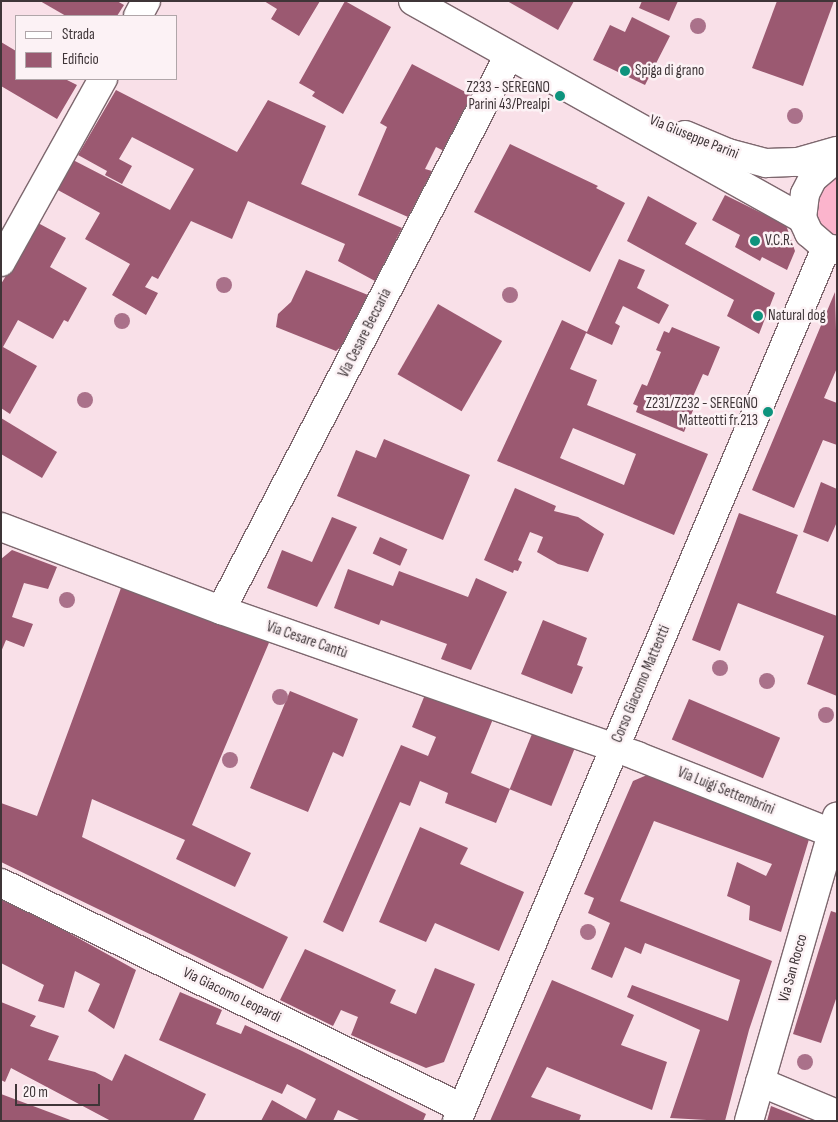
<!DOCTYPE html>
<html>
<head>
<meta charset="utf-8">
<style>
  body { margin:0 }
  #map { position:relative; width:838px; height:1122px; overflow:hidden; background:#f9e0e8; font-family:"Sofia Sans Condensed",sans-serif }
  div>[style] { position:absolute }
  [style*='--x'] { left:calc(var(--x)*1px); top:calc(var(--y)*1px); width:calc(var(--w)*1px); rotate:calc(var(--a)*1deg) }
  .green>* { inset:0; background:#fbb4cc }
  .building>* { inset:0; background:#9b5971; transform-origin:0 0 }
  .roads { filter:drop-shadow(1px 0 #7d676e) drop-shadow(-1px 0 #7d676e) drop-shadow(0 1px #7d676e) drop-shadow(0 -1px #7d676e) }
  .minor>* { height:28px; margin:-14px; padding:0 14px; transform-origin:14px; border-radius:14px; background:#fff }
  .tertiary>* { height:28px; margin:-14px; padding:0 14px; transform-origin:14px; border-radius:14px; background:#fff }
  .secondary>* { height:28px; margin:-14px; padding:0 14px; transform-origin:14px; border-radius:14px; background:#fff }
  .trees>* { width:16px; height:16px; margin:-8px; border-radius:50%; background:#aa718a }
  .dots>* { width:14px; height:14px; translate:-50% -50%; box-sizing:border-box; border:2px solid #fcf2f5; border-radius:50% }
  span { translate:-50% -50%; white-space:nowrap; text-align:center; line-height:1.15; -webkit-text-stroke:5px #fcf2f5; paint-order:stroke }
  .poi-label { font-size:15px; color:#3f3538 }
  .left { translate:0 -50%; text-align:left }
  .right { translate:-100% -50%; text-align:right }
  .street-label { font-size:15px; color:#3f3538 }
  .frame { position:absolute; inset:0; border:2px solid #3f3538; pointer-events:none }
  .legend { position:absolute; left:15px; top:15px; width:162px; height:65px; box-sizing:border-box; background:#fcf2f5; border:1px solid #b0a6a9; margin:0; padding:6px 9px; list-style:none; font-size:15px; color:#3f3538 }
  .legend li { display:flex; align-items:center; gap:10px; height:25px }
  .legend b { width:25px; border:1px solid #b0a6a9 }
  .scale { position:absolute; left:15px; top:1084px; width:85px; height:22px; box-sizing:border-box; border:2px solid #3f3538; border-top:0; padding-left:6px; font-size:15px; line-height:18px; white-space:nowrap; color:#3f3538; -webkit-text-stroke:4px #fcf2f5; paint-order:stroke }
</style>
</head>
<body>
<div id="map">
  <div class="green">
    <i style="clip-path:polygon(837px 170px,837px 241px,817px 228px,814px 197px)"></i>
  </div>
  <div class="building">
    <i style="clip-path:polygon(40px 1px,117px 1px,124px 5px,117px 16px,66px 16px)"></i>
    <i style="clip-path:polygon(264px 1px,320px 1px,299px 36px,271px 19px,277px 9px)"></i>
    <i style="clip-path:polygon(345px 1px,391px 27px,343px 114px,312px 96px,315px 92px,299px 83px)"></i>
    <i style="clip-path:polygon(507px 1px,574px 1px,558px 30px)"></i>
    <i style="clip-path:polygon(642px 1px,678px 1px,669px 21px,639px 8px)"></i>
    <i style="clip-path:polygon(777px 1px,834px 1px,803px 86px,752px 68px)"></i>
    <i style="clip-path:polygon(632px 17px,670px 36px,645px 85px,593px 60px,610px 25px,625px 32px)"></i>
    <i style="clip-path:polygon(1px 42px,16px 51px,16px 79px,65px 79px,77px 85px,57px 119px,1px 86px)"></i>
    <i style="clip-path:polygon(412px 64px,473px 96px,444px 151px,436px 147px,425px 169px,432px 171px,408px 217px,358px 195px,387px 127px,380px 123px)"></i>
    <i style="clip-path:polygon(116px 90px,237px 152px,268px 100px,326px 126px,301px 184px,402px 228px,375px 281px,338px 261px,345px 244px,248px 201px,232px 239px,191px 221px,158px 279px,152px 276px,145px 287px,158px 293px,146px 315px,112px 295px,130px 264px,85px 239px,100px 213px,56px 189px,73px 160px,170px 210px,194px 169px,132px 137px,119px 159px,132px 166px,122px 184px,105px 175px,107px 171px,78px 155px)"></i>
    <i style="clip-path:polygon(510px 144px,598px 186px,596px 188px,625px 203px,590px 272px,474px 212px)"></i>
    <i style="clip-path:polygon(725px 195px,786px 225px,795px 251px,787px 270px,762px 257px,760px 261px,735px 247px,740px 235px,712px 220px)"></i>
    <i style="clip-path:polygon(648px 196px,697px 223px,685px 244px,775px 293px,759px 334px,727px 316px,734px 300px,627px 241px)"></i>
    <i style="clip-path:polygon(38px 223px,66px 238px,50px 267px,87px 288px,68px 322px,64px 320px,53px 339px,18px 320px,3px 347px,37px 366px,10px 414px,1px 408px,1px 284px)"></i>
    <i style="clip-path:polygon(evenodd,619px 259px,645px 270px,637px 288px,669px 305px,659px 324px,623px 306px,615px 323px,620px 326px,612px 345px,586px 333px,570px 369px,597px 380px,587px 405px,708px 454px,674px 535px,497px 461px,562px 320px,587px 332px,619px 259px,573px 428px,636px 454px,624px 485px,560px 458px,573px 428px)"></i>
    <i style="clip-path:polygon(306px 270px,368px 295px,344px 344px,336px 351px,276px 327px,278px 314px,291px 302px)"></i>
    <i style="clip-path:polygon(835px 292px,837px 368px,824px 398px,837px 403px,837px 445px,823px 440px,794px 508px,752px 490px)"></i>
    <i style="left:438px;top:304px;width:74px;height:81px;rotate:30deg"></i>
    <i style="clip-path:polygon(672px 327px,720px 347px,708px 376px,703px 374px,691px 401px,696px 403px,684px 432px,636px 412px,638px 406px,633px 404px,642px 384px,647px 386px,661px 352px,656px 350px,664px 331px,669px 333px)"></i>
    <i style="clip-path:polygon(1px 418px,57px 452px,42px 478px,1px 454px)"></i>
    <i style="clip-path:polygon(384px 439px,470px 475px,443px 540px,337px 496px,356px 450px,376px 458px)"></i>
    <i style="clip-path:polygon(821px 482px,837px 489px,837px 522px,828px 542px,803px 532px)"></i>
    <i style="clip-path:polygon(515px 488px,556px 506px,554px 511px,578px 517px,604px 534px,588px 572px,558px 564px,537px 552px,543px 537px,530px 532px,518px 560px,522px 562px,518px 571px,514px 570px,513px 573px,484px 560px)"></i>
    <i style="clip-path:polygon(739px 513px,798px 535px,776px 593px,837px 616px,837px 696px,807px 684px,824px 636px,738px 603px,720px 651px,692px 640px)"></i>
    <i style="clip-path:polygon(332px 517px,357px 527px,317px 607px,267px 588px,282px 550px,312px 562px)"></i>
    <i style="left:380px;top:537px;width:30px;height:18px;rotate:24deg"></i>
    <i style="clip-path:polygon(12px 550px,57px 567px,48px 589px,24px 583px,12px 617px,33px 624px,24px 647px,6px 640px,1px 652px,1px 559px)"></i>
    <i style="clip-path:polygon(348px 569px,393px 586px,399px 571px,468px 597px,476px 578px,507px 592px,471px 670px,441px 659px,447px 644px,381px 620px,379px 625px,334px 608px)"></i>
    <i style="clip-path:polygon(121px 588px,271px 638px,192px 825px,251px 853px,235px 887px,176px 859px,185px 840px,92px 799px,82px 837px,288px 937px,263px 989px,1px 862px,1px 803px,37px 816px)"></i>
    <i style="clip-path:polygon(543px 620px,587px 638px,577px 665px,583px 667px,572px 694px,521px 674px)"></i>
    <i style="clip-path:polygon(290px 691px,358px 719px,343px 757px,333px 752px,308px 812px,250px 788px)"></i>
    <i style="clip-path:polygon(426px 692px,493px 719px,471px 773px,510px 789px,496px 823px,445px 803px,448px 793px,420px 781px,410px 806px,400px 802px,343px 932px,323px 922px,401px 745px,428px 756px,436px 737px,412px 727px)"></i>
    <i style="left:689px;top:699px;width:99px;height:44px;rotate:23deg"></i>
    <i style="left:534px;top:729px;width:45px;height:65px;rotate:22deg"></i>
    <i style="clip-path:polygon(654px 772px,810px 836px,781px 932px,749px 920px,750px 906px,727px 896px,737px 862px,766px 876px,772px 864px,654px 821px,620px 901px,772px 961px,749px 1030px,725px 1121px,670px 1118px,700px 1030px,627px 997px,632px 985px,728px 1021px,740px 980px,645px 943px,641px 954px,625px 947px,612px 978px,591px 969px,610px 923px,588px 913px,594px 898px,584px 894px,633px 781px)"></i>
    <i style="clip-path:polygon(420px 827px,468px 848px,460px 864px,524px 892px,499px 951px,435px 923px,426px 942px,379px 922px)"></i>
    <i style="clip-path:polygon(2px 896px,136px 970px,114px 1029px,88px 1011px,100px 984px,75px 971px,64px 1008px,38px 1001px,44px 985px,1px 963px)"></i>
    <i style="clip-path:polygon(831px 911px,837px 913px,837px 996px,821px 1043px,793px 1034px)"></i>
    <i style="clip-path:polygon(305px 949px,396px 990px,390px 1003px,416px 1014px,435px 968px,475px 984px,444px 1062px,426px 1068px,351px 1035px,358px 1017px,341px 1010px,333px 1026px,280px 1000px)"></i>
    <i style="clip-path:polygon(552px 980px,634px 1015px,621px 1045px,667px 1062px,652px 1110px,547px 1067px,531px 1097px,581px 1115px,579px 1121px,490px 1121px)"></i>
    <i style="clip-path:polygon(180px 992px,222px 1010px,216px 1024px,241px 1034px,245px 1025px,302px 1051px,426px 1114px,423px 1121px,361px 1121px,338px 1110px,333px 1121px,261px 1121px,272px 1100px,306px 1119px,316px 1099px,287px 1084px,282px 1094px,159px 1040px)"></i>
    <i style="clip-path:polygon(1px 1002px,36px 1016px,30px 1026px,59px 1036px,48px 1060px,95px 1072px,112px 1081px,125px 1054px,206px 1094px,193px 1121px,111px 1121px,11px 1068px,5px 1082px,1px 1080px)"></i>
    <i style="clip-path:polygon(1px 1094px,73px 1121px,1px 1121px)"></i>
    <i style="clip-path:polygon(771px 1106px,809px 1121px,767px 1121px)"></i>
  </div>
  <div class="roads">
    <div class="minor">
      <i style="--x:138;--y:16;--w:17;--a:-62"></i>
      <i style="--x:1;--y:262;--w:210;--a:-60.9"></i>
      <i style="--x:1;--y:527;--w:235;--a:20.7"></i>
      <i style="--x:221;--y:610;--w:441;--a:19.3"></i>
      <i style="--x:637;--y:756;--w:215;--a:21.6"></i>
      <i style="--x:221;--y:610;--w:625;--a:-62.57"></i>
      <i style="--x:1;--y:883;--w:513;--a:26.02"></i>
      <i style="--x:760;--y:1082;--w:83;--a:22.6"></i>
      <i style="--x:749;--y:1121;--w:317;--a:-73.9"></i>
    </div>
    <div class="tertiary">
      <i style="--x:413;--y:1;--w:445;--a:29.2"></i>
      <i style="--x:685;--y:135;--w:47;--a:22.7"></i>
      <i style="--x:728;--y:153;--w:39;--a:15"></i>
      <i style="--x:766;--y:163;--w:32;--a:-2"></i>
      <i style="--x:798;--y:162;--w:41;--a:-15.8"></i>
    </div>
    <div class="secondary">
      <i style="--x:837;--y:158;--w:31;--a:140"></i>
      <i style="--x:813;--y:178;--w:18;--a:117"></i>
      <i style="--x:805;--y:194;--w:24;--a:97"></i>
      <i style="--x:802;--y:218;--w:17;--a:65"></i>
      <i style="--x:809;--y:233;--w:23;--a:41"></i>
      <i style="--x:826;--y:248;--w:11;--a:10"></i>
      <i style="--x:457;--y:1121;--w:948;--a:-67.09"></i>
    </div>
  </div>
  <div class="trees">
    <i style="left:698px;top:26px"></i>
    <i style="left:795px;top:116px"></i>
    <i style="left:224px;top:285px"></i>
    <i style="left:510px;top:295px"></i>
    <i style="left:122px;top:321px"></i>
    <i style="left:85px;top:400px"></i>
    <i style="left:67px;top:600px"></i>
    <i style="left:720px;top:668px"></i>
    <i style="left:767px;top:681px"></i>
    <i style="left:280px;top:697px"></i>
    <i style="left:826px;top:715px"></i>
    <i style="left:230px;top:760px"></i>
    <i style="left:588px;top:932px"></i>
    <i style="left:805px;top:1062px"></i>
  </div>
  <div class="dots">
    <i style="left:625px;top:71px;background:#0e937d"></i>
    <i style="left:560px;top:96px;background:#0e937d"></i>
    <i style="left:755px;top:241px;background:#0e937d"></i>
    <i style="left:758px;top:316px;background:#0e937d"></i>
    <i style="left:768px;top:412px;background:#0e937d"></i>
  </div>
  <div class="poi-label">
    <span class="left" style="left:635px;top:71px">Spiga di grano</span>
    <span class="right" style="left:550px;top:96px">Z233 - SEREGNO<br>Parini 43/Prealpi</span>
    <span class="left" style="left:765px;top:241px">V.C.R.</span>
    <span class="left" style="left:768px;top:316px">Natural dog</span>
    <span class="right" style="left:758px;top:412px">Z231/Z232 - SEREGNO<br>Matteotti fr.213</span>
  </div>
  <div class="street-label">
    <span style="left:694px;top:137px;rotate:22deg">Via Giuseppe Parini</span>
    <span style="left:365px;top:333px;rotate:-63deg">Via Cesare Beccaria</span>
    <span style="left:307px;top:640px;rotate:19deg">Via Cesare Cantù</span>
    <span style="left:641px;top:684px;rotate:-67deg">Corso Giacomo Matteotti</span>
    <span style="left:726px;top:791px;rotate:22deg">Via Luigi Settembrini</span>
    <span style="left:793px;top:968px;rotate:-74deg">Via San Rocco</span>
    <span style="left:232px;top:995px;rotate:26deg">Via Giacomo Leopardi</span>
  </div>
  <div class="frame"></div>
  <ul class="legend">
  <li><b style="height:6px;background:#fff"></b>Strada</li>
  <li><b style="height:14px;background:#9b5971"></b>Edificio</li>
  </ul>
  <div class="scale">20 m</div>
</div>
</body>
</html>
